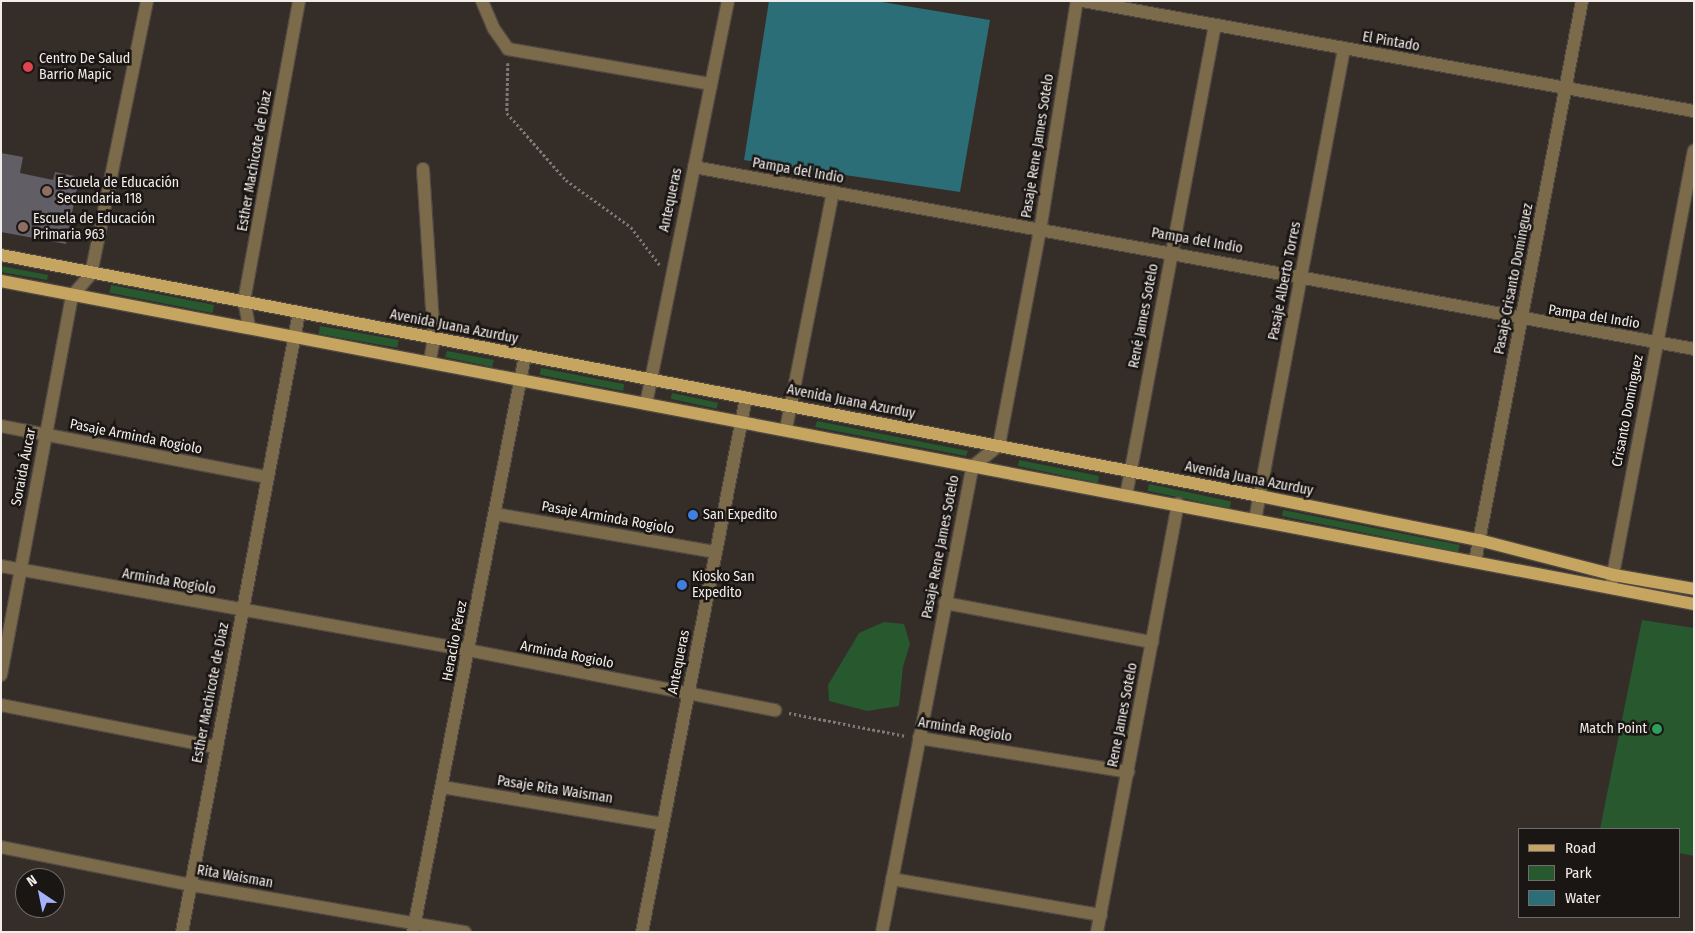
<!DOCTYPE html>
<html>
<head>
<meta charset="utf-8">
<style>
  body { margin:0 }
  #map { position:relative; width:1695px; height:933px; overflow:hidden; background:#352d28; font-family:"Fira Sans Condensed",sans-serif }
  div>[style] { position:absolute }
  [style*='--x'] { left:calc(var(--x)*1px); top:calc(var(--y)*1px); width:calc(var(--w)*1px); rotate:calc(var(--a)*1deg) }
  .green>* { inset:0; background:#27582e; transform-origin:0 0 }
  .water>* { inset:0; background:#2b6e77 }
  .building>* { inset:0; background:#625e66 }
  .path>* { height:2.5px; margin-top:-1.25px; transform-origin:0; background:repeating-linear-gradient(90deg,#7f7874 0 2.5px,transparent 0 5px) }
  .roads { filter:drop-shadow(1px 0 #504843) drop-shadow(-1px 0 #504843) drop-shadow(0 1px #504843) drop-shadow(0 -1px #504843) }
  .minor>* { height:12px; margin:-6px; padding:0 6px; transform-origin:6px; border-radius:6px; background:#7b6b4a }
  .major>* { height:12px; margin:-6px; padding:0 6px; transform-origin:6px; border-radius:6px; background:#c6a560 }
  .dots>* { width:14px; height:14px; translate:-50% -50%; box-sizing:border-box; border:2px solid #1a1614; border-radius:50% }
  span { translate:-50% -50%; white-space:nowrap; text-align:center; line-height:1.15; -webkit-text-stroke:5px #1a1614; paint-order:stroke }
  .street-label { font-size:14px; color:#f3edea }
  .poi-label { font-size:14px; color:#f3edea }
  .left { translate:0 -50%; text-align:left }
  .right { translate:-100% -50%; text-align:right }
  .frame { position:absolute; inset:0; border:2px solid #f3edea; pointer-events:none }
  .legend { position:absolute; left:1518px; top:828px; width:162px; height:90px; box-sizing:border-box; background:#1a1614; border:1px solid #716c6a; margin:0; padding:6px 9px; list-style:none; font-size:15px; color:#f3edea }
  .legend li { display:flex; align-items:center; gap:10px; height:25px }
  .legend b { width:25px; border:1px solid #716c6a }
  .north { position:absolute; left:15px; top:868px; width:50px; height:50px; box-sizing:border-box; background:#1a1614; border:1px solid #716c6a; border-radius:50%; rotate:326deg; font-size:14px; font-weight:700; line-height:20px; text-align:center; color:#f3edea }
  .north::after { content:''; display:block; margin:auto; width:18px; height:22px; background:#a6b1fc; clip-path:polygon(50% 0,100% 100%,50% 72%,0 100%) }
</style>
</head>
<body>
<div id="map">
  <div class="green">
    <i style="clip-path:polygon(1px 266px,48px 275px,47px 280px,1px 272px)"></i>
    <i style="left:111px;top:285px;width:105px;height:8px;rotate:11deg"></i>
    <i style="left:320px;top:326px;width:80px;height:8px;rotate:10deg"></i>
    <i style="clip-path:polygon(447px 351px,494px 360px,492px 367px,445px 357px)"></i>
    <i style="left:541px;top:368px;width:85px;height:7px;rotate:11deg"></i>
    <i style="left:672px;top:393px;width:47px;height:6px;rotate:12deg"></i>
    <i style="clip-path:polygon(817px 421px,968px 451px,966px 456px,815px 427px)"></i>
    <i style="clip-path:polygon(1019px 460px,1099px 476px,1098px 483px,1018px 466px)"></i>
    <i style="left:1149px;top:484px;width:84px;height:7px;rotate:12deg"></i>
    <i style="clip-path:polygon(1283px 510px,1460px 545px,1458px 552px,1282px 516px)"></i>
    <i style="clip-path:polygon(1642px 620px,1694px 628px,1694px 856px,1679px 853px,1679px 829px,1600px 829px)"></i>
    <i style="clip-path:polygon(884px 622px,904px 624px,910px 644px,903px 667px,899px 706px,867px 711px,829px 701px,828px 685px,859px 633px)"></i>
  </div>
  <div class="water">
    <i style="clip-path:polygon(769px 1px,876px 1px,990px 20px,960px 192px,744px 160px)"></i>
  </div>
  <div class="building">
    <i style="clip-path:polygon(1px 153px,23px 157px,20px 173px,53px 180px,55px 172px,79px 177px,66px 244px,1px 232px)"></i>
  </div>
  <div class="path">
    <i style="--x:508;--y:63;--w:50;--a:91.1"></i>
    <i style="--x:507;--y:113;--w:89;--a:48.6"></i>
    <i style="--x:566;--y:180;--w:80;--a:35.9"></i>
    <i style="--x:631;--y:227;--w:48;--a:52.7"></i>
    <i style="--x:789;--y:713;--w:119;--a:11.1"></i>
  </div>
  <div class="roads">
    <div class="minor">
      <i style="--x:482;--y:1;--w:30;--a:67"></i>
      <i style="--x:494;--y:29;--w:24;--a:55"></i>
      <i style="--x:508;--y:49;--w:206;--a:9.8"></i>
      <i style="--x:1083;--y:1;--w:621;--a:10.21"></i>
      <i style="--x:694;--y:167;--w:1016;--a:10.31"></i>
      <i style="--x:423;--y:169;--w:169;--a:86.3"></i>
      <i style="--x:434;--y:338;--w:23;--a:100"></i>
      <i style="--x:249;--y:326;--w:25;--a:-101"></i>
      <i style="--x:244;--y:301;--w:305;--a:-79.6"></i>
      <i style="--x:646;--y:404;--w:411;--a:-78.5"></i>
      <i style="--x:1;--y:426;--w:270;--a:10.9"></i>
      <i style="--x:786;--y:429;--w:242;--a:-78.8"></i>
      <i style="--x:1126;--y:496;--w:479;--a:-79.3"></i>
      <i style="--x:495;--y:514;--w:224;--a:9.8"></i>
      <i style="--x:1255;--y:520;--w:480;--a:-79.3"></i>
      <i style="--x:1475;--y:562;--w:571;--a:-79.2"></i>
      <i style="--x:1;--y:566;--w:474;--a:10.2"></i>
      <i style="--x:468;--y:650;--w:313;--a:11.1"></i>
      <i style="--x:1611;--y:585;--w:442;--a:-79.2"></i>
      <i style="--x:945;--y:603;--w:211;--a:10.7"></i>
      <i style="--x:1;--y:675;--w:386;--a:-79.4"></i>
      <i style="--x:72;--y:296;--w:29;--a:-49"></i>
      <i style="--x:91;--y:274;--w:279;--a:-78.4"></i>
      <i style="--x:1;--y:705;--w:218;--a:11.1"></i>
      <i style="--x:919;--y:738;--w:212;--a:9.2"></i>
      <i style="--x:442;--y:787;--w:224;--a:9.5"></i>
      <i style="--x:1;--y:847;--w:195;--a:11.3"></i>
      <i style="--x:192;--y:885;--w:277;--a:9.8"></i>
      <i style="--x:892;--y:879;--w:212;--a:9.8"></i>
      <i style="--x:182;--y:932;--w:630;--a:-79.3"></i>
      <i style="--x:413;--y:932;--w:587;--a:-79"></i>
      <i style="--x:642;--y:932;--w:544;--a:-78.98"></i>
      <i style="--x:882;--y:932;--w:474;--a:-79"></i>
      <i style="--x:972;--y:467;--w:35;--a:-39"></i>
      <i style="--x:999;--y:445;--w:218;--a:-79.2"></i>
      <i style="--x:1040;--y:231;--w:233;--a:-80.9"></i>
      <i style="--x:1097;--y:932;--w:436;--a:-79.3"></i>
    </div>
    <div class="major">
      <i style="--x:1;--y:255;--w:1282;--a:10.84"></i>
      <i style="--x:1260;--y:496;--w:223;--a:11.4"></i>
      <i style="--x:1479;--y:540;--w:139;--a:14.5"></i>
      <i style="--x:1614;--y:575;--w:81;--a:9.9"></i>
      <i style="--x:1;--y:281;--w:1724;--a:10.8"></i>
    </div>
  </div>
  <div class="dots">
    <i style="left:28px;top:67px;background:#e0444e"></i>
    <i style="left:47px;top:191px;background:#8d6e63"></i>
    <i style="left:23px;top:227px;background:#8d6e63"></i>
    <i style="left:693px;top:515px;background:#3f7fe0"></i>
    <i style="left:682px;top:585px;background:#3f7fe0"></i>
    <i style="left:1657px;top:729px;background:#2e9e5b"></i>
  </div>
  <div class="street-label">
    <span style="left:1391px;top:42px;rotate:10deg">El Pintado</span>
    <span style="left:1038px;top:146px;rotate:-81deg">Pasaje Rene James Sotelo</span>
    <span style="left:255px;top:161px;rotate:-80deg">Esther Machicote de Díaz</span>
    <span style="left:798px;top:171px;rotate:10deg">Pampa del Indio</span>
    <span style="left:671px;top:200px;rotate:-78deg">Antequeras</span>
    <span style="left:1197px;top:241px;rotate:10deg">Pampa del Indio</span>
    <span style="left:1514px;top:279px;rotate:-79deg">Pasaje Crisanto Domínguez</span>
    <span style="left:1285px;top:281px;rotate:-79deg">Pasaje Alberto Torres</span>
    <span style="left:1144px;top:316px;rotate:-79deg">René James Sotelo</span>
    <span style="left:1594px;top:317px;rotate:9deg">Pampa del Indio</span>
    <span style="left:454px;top:327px;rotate:11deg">Avenida Juana Azurduy</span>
    <span style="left:851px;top:402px;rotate:11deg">Avenida Juana Azurduy</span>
    <span style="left:1628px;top:411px;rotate:-79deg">Crisanto Domínguez</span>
    <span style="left:136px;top:437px;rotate:11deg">Pasaje Arminda Rogiolo</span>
    <span style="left:24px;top:467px;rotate:-79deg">Soraida Áucar</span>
    <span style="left:1249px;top:479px;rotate:11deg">Avenida Juana Azurduy</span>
    <span style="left:608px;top:518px;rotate:10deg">Pasaje Arminda Rogiolo</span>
    <span style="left:941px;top:547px;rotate:-79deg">Pasaje Rene James Sotelo</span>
    <span style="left:169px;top:582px;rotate:10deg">Arminda Rogiolo</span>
    <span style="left:455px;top:641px;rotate:-79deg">Heraclio Pérez</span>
    <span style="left:567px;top:655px;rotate:11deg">Arminda Rogiolo</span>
    <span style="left:679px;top:662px;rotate:-79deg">Antequeras</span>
    <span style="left:211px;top:693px;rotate:-79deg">Esther Machicote de Díaz</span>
    <span style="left:1123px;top:715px;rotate:-79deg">Rene James Sotelo</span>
    <span style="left:965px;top:730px;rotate:9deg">Arminda Rogiolo</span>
    <span style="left:555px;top:790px;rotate:9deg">Pasaje Rita Waisman</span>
    <span style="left:235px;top:877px;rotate:10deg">Rita Waisman</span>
  </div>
  <div class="poi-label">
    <span class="left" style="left:39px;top:67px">Centro De Salud<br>Barrio Mapic</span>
    <span class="left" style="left:57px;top:191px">Escuela de Educación<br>Secundaria 118</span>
    <span class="left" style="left:33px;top:227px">Escuela de Educación<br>Primaria 963</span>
    <span class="left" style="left:703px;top:515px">San Expedito</span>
    <span class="left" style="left:692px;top:585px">Kiosko San<br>Expedito</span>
    <span class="right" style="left:1647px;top:729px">Match Point</span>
  </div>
  <div class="frame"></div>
  <ul class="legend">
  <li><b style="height:6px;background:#c6a560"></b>Road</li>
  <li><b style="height:14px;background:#27582e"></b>Park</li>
  <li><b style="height:14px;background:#2b6e77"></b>Water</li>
  </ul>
  <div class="north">N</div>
</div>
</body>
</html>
